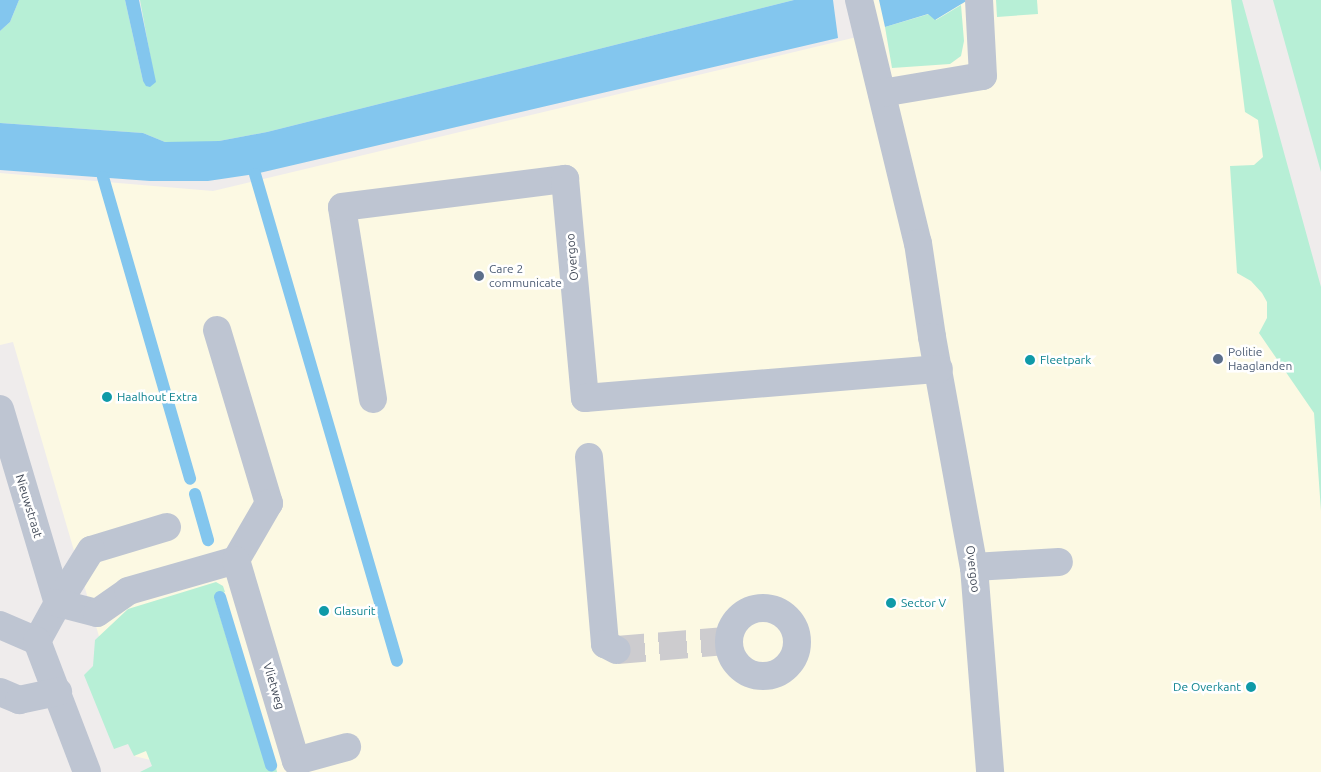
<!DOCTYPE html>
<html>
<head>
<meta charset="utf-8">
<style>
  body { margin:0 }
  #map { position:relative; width:1321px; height:772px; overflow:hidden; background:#efecec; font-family:Ubuntu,sans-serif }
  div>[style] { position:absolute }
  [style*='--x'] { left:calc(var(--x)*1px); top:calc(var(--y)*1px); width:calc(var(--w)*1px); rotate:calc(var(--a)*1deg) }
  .commercial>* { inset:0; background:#fcf9e3 }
  .green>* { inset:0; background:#b7efd6 }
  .water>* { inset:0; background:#83c6ee }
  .stream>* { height:12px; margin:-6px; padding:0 6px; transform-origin:6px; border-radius:6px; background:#83c6ee }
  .minor-tunnel>* { height:28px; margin-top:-14px; transform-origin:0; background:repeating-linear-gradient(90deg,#cdcccf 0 28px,transparent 0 42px) }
  .minor>* { height:28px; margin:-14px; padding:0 14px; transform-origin:14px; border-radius:14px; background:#bec5d2 }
  .minor>.ring { margin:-14px; padding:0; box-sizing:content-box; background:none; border:28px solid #bec5d2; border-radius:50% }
  .dots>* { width:14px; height:14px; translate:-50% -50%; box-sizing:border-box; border:2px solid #fff; border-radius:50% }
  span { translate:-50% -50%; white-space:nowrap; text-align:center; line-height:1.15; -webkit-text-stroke:5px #fff; paint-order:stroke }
  .street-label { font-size:12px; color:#444c5a }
  .service-label { font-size:12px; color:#4e5e75 }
  .left { translate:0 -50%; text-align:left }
  .culture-label { font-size:12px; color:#0d838f }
  .right { translate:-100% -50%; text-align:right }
</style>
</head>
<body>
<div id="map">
  <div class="commercial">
    <i style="clip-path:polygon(852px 0,1235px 0,1321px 332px,1321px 772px,200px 772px,134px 756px,13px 342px,0 345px,0 173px,213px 191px,861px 36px)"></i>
  </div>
  <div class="green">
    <i style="clip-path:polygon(19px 0,125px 0,143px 81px,155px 82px,140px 0,794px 0,267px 132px,219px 141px,191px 143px,165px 142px,143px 133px,0 123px,0 31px,10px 22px)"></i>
    <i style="clip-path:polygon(996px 0,1037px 0,1038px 14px,997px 17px)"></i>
    <i style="clip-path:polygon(1231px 0,1242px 0,1321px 287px,1321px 511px,1314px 413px,1259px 333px,1267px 318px,1267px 302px,1262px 293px,1251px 281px,1237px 273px,1230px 166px,1254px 165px,1263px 157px,1258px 120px,1245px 112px)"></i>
    <i style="clip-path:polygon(1273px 0,1321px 0,1321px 172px)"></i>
    <i style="clip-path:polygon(961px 5px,964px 41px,961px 56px,950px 64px,892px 68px,885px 27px,929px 14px,936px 20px)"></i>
    <i style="clip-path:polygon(216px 582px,223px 586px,225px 592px,214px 597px,267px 770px,276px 767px,277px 772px,140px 772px,152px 766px,146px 751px,134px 756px,128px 744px,114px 749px,84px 675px,93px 666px,95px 640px,128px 609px)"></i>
  </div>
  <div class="water">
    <i style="clip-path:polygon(0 0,19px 0,10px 22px,0 31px)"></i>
    <i style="clip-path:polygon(125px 0,139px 0,156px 82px,150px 87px,146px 86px,143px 81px)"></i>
    <i style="clip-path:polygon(794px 0,833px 0,838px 38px,255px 174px,208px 181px,150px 181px,0 170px,0 123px,143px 133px,165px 142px,219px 141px,267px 132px)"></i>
    <i style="clip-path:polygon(879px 0,968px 0,935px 20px,928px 14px,885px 27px)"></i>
  </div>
  <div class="stream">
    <i style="--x:255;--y:174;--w:507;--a:73.74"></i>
    <i style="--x:103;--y:177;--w:314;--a:73.9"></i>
    <i style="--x:195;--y:494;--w:48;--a:74.2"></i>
    <i style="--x:220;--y:597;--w:176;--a:73.1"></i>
  </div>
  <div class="minor-tunnel">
    <i style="--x:617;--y:650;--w:109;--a:-4.7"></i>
  </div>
  <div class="minor">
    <i style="--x:859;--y:0;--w:250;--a:76.4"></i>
    <i style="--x:918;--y:243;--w:95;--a:81.5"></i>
    <i style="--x:932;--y:337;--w:234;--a:79.7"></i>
    <i style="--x:974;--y:567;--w:206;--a:85.5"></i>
    <i style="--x:882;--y:93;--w:102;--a:-9.6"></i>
    <i style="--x:983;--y:76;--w:76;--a:-93"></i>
    <i style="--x:217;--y:330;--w:181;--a:73.3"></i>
    <i style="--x:269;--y:503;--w:66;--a:120.1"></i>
    <i style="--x:373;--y:399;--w:194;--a:-99.2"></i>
    <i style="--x:342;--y:207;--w:225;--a:-7.2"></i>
    <i style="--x:565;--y:179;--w:220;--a:84.8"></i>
    <i style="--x:585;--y:398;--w:355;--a:-4.7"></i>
    <i style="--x:0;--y:409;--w:202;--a:73.4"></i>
    <i style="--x:58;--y:603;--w:43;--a:118.9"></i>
    <i style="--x:589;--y:457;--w:188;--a:85.1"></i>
    <i style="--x:605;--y:644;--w:13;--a:27"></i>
    <i style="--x:167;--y:527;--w:79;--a:163.2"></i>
    <i style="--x:91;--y:550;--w:62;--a:121.9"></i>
    <i style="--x:58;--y:603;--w:40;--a:14.4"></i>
    <i style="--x:97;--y:613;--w:38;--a:-35"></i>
    <i style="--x:128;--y:591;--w:112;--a:-16"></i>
    <i style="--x:236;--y:560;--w:210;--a:73.4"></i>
    <i style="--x:296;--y:761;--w:53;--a:-15.4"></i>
    <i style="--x:974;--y:567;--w:85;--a:-3.4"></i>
    <i class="ring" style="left:729px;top:608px;width:40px;height:40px"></i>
    <i style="--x:0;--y:625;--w:40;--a:23.4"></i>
    <i style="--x:37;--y:641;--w:140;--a:69.1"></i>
    <i style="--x:0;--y:692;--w:21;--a:23"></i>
    <i style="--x:19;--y:700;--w:40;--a:-12"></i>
  </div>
  <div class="dots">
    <i style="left:479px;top:276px;background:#5c6f8a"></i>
    <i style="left:1218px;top:359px;background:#5c6f8a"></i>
    <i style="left:1030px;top:360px;background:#0f9aa8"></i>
    <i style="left:107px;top:397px;background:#0f9aa8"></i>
    <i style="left:891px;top:603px;background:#0f9aa8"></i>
    <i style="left:324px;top:611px;background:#0f9aa8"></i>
    <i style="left:1251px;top:687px;background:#0f9aa8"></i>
  </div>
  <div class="street-label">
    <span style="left:572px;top:257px;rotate:-95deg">Overgoo</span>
    <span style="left:29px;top:506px;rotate:73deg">Nieuwstraat</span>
    <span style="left:973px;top:569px;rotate:83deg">Overgoo</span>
    <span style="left:274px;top:686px;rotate:73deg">Vlietweg</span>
  </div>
  <div class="service-label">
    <span class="left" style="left:489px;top:276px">Care 2<br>communicate</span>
    <span class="left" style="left:1228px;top:359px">Politie<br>Haaglanden</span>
  </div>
  <div class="culture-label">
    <span class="left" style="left:1040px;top:360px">Fleetpark</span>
    <span class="left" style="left:117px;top:397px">Haalhout Extra</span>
    <span class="left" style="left:901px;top:603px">Sector V</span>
    <span class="left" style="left:334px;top:611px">Glasurit</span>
    <span class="right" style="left:1241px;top:687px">De Overkant</span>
  </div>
</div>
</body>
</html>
